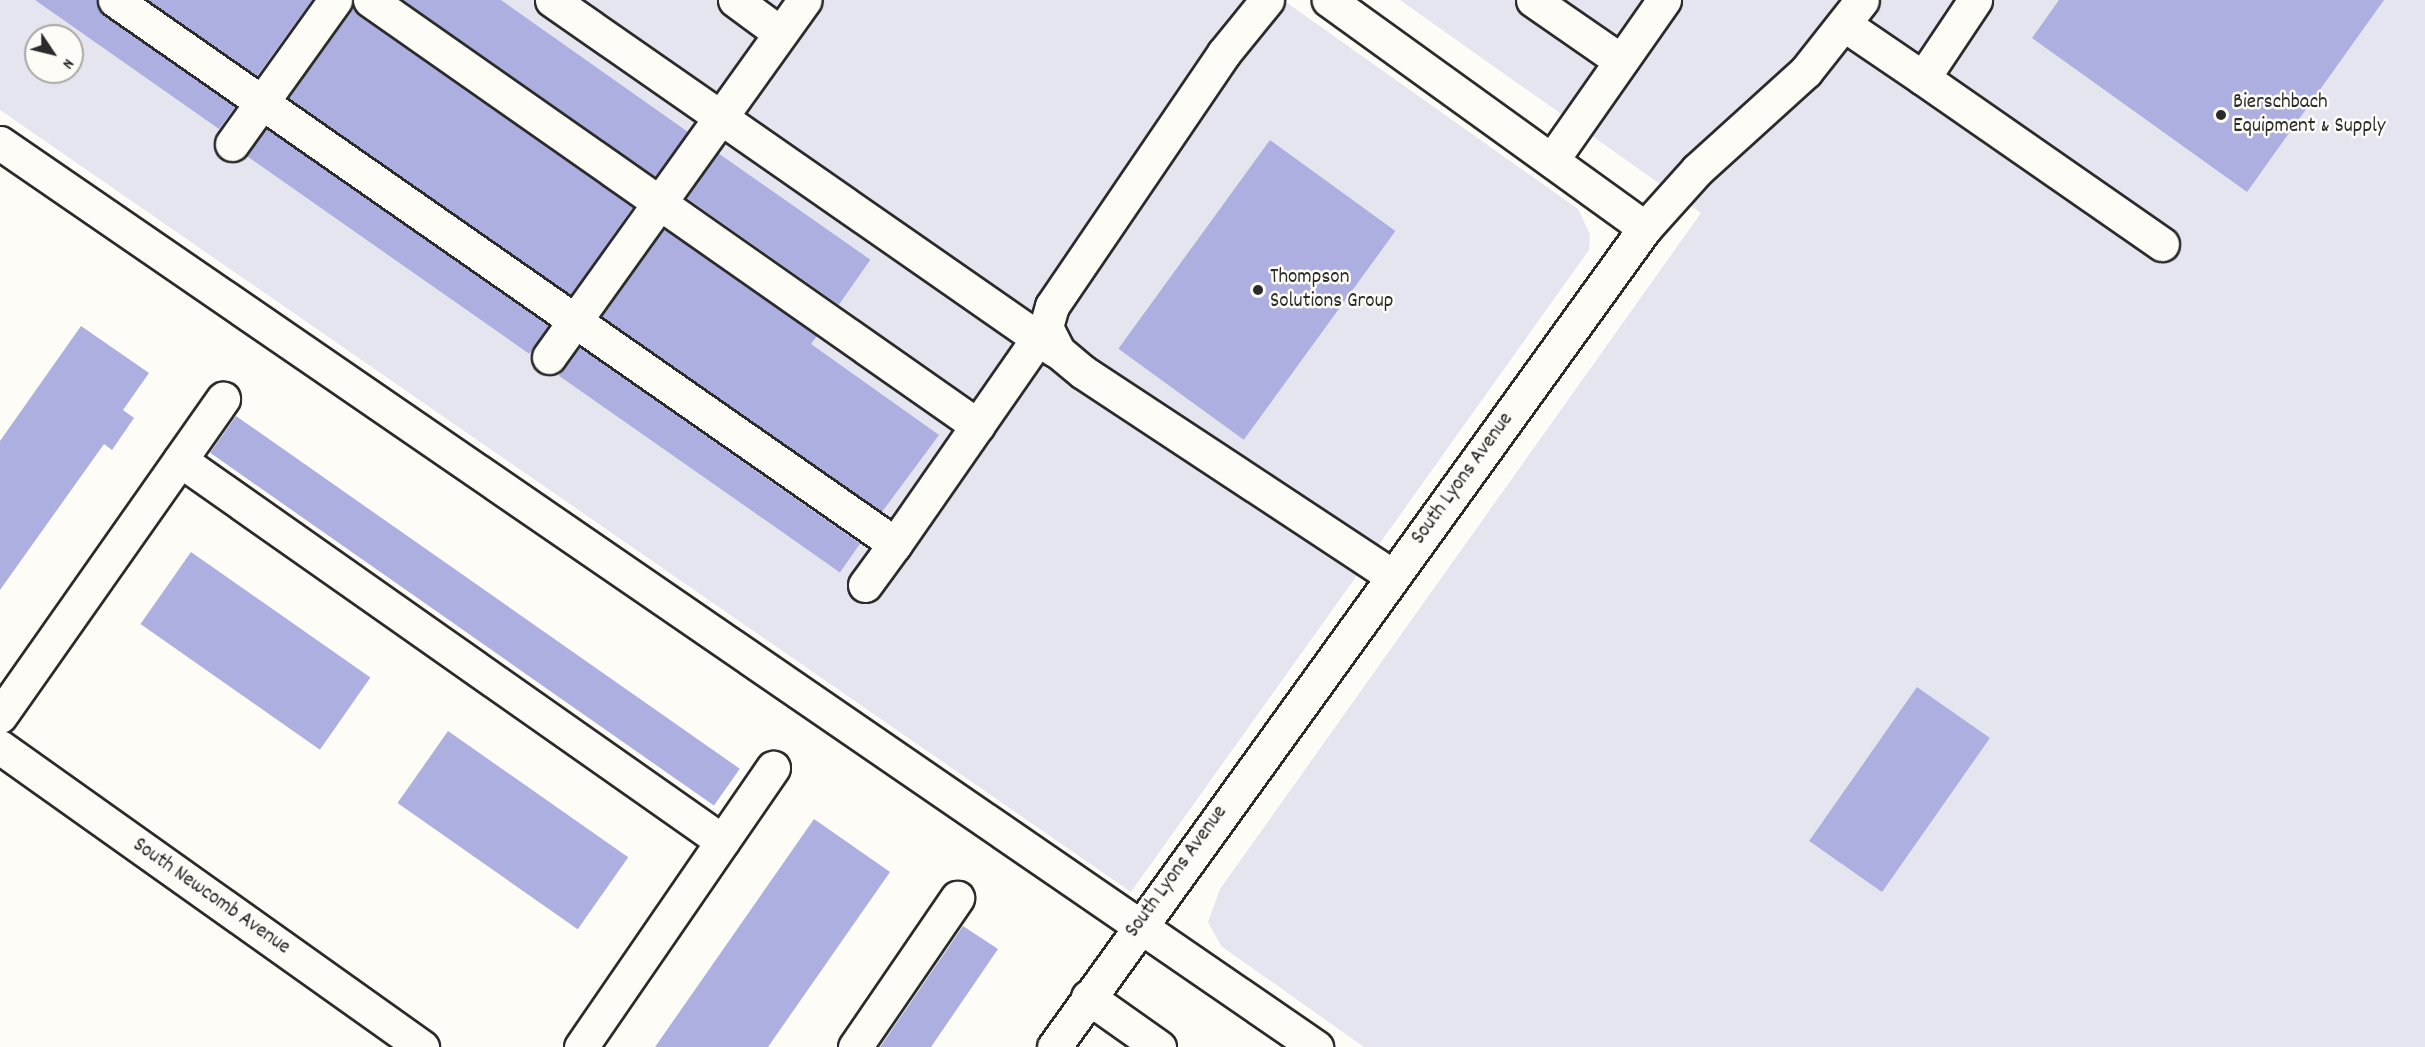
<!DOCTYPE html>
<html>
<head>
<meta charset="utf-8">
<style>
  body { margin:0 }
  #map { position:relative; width:2425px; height:1047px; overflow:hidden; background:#fdfcf7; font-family:Dekko,sans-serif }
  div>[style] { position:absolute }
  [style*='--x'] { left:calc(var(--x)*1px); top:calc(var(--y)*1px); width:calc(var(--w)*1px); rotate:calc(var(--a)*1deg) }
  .built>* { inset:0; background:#e5e5f0 }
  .building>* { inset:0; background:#adafe0; transform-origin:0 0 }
  .roads { filter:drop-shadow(2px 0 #2b2b2b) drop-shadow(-2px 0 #2b2b2b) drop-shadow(0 2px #2b2b2b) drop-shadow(0 -2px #2b2b2b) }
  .minor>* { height:33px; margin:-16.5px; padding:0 16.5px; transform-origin:16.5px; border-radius:16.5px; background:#fdfcf7 }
  .dots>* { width:16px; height:16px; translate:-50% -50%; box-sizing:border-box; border:3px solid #fdfcf7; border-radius:50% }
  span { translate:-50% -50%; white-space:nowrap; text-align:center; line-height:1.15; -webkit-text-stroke:5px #fdfcf7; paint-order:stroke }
  .poi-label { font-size:21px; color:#2b2b2b }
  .left { translate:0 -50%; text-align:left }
  .street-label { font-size:21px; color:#2b2b2b }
  .north { position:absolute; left:24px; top:24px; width:60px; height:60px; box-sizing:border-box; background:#fdfcf7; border:2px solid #a9a8a5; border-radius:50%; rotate:125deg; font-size:16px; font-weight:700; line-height:24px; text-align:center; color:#2b2b2b }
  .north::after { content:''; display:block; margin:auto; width:21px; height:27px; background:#2b2b2b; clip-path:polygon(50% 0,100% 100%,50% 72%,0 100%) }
</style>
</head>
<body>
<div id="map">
  <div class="built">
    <i style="clip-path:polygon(evenodd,0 0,1283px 0,1578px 209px,1590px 234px,1589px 250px,1131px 892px,0 110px,0 0,36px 36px,72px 36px,72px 72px,36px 72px,36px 36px)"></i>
    <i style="clip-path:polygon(1400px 0,2425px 0,2425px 1047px,1364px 1047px,1221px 946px,1208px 922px,1220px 889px,1701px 213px)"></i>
  </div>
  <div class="building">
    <i style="clip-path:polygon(35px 0,97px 0,104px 15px,235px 107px,219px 129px)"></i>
    <i style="clip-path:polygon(148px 0,312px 0,257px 76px)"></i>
    <i style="clip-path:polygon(403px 0,501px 0,688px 132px,655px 177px)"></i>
    <i style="clip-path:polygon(2059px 0,2384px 0,2247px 192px,2032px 38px)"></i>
    <i style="clip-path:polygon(352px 5px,359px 15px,633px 207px,571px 295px,288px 98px)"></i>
    <i style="left:266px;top:128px;width:345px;height:34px;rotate:35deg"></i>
    <i style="left:1270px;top:140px;width:155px;height:258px;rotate:36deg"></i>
    <i style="left:718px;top:153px;width:186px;height:55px;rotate:35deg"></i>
    <i style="clip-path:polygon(664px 229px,817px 336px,811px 344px,939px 435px,882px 512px,601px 316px)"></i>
    <i style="clip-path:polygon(81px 326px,149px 373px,123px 410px,134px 418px,112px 450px,104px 444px,0 590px,0 441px)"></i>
    <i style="left:579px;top:347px;width:343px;height:35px;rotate:35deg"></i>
    <i style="left:236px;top:416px;width:615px;height:45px;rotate:35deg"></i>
    <i style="left:191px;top:552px;width:219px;height:88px;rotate:35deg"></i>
    <i style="left:1917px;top:687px;width:89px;height:188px;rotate:35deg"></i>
    <i style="left:448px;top:731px;width:220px;height:88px;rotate:35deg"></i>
    <i style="clip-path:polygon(814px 819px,890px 872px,768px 1047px,655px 1047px)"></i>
    <i style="clip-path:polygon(963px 926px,998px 949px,931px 1047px,880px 1047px)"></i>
  </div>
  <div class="roads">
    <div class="minor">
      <i style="--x:115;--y:0;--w:951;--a:34.89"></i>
      <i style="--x:895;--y:544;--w:251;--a:-55.2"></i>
      <i style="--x:370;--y:0;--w:742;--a:35.02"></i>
      <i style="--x:552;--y:0;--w:613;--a:34.83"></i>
      <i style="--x:735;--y:0;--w:56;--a:36.3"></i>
      <i style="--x:1267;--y:0;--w:68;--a:129.1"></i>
      <i style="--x:1224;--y:53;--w:306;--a:124.2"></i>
      <i style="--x:1052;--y:306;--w:22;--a:106"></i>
      <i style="--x:1046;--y:327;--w:28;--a:63"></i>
      <i style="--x:1059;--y:352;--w:31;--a:40"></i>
      <i style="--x:1083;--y:372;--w:370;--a:33.4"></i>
      <i style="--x:1533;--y:0;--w:107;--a:34.7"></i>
      <i style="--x:1845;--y:25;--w:94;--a:34.2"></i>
      <i style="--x:1923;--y:78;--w:94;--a:-56.3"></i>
      <i style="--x:1923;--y:78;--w:291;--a:34.8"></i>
      <i style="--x:0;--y:143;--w:1597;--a:34.49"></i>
      <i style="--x:232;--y:144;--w:177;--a:-54.4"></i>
      <i style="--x:1554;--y:157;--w:192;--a:-55"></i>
      <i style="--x:1645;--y:228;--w:78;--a:-48.1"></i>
      <i style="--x:1697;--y:170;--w:147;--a:-42.2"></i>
      <i style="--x:1806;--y:71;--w:90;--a:-51.7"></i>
      <i style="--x:549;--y:357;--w:439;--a:-54.4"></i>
      <i style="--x:180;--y:460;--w:663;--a:35.11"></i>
      <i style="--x:865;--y:585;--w:51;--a:-53.8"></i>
      <i style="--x:0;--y:716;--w:388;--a:-54.9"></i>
      <i style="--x:0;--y:747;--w:518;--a:35.41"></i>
      <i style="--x:1088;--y:997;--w:87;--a:35.2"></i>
      <i style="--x:581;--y:1047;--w:339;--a:-55.5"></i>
      <i style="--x:855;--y:1047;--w:181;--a:-55.6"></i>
      <i style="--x:1054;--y:1047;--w:1010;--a:-54.19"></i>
      <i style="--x:1645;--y:228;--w:390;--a:-144.2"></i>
    </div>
  </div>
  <div class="dots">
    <i style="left:2221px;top:115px;background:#2b2b2b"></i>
    <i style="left:1258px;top:290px;background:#2b2b2b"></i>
  </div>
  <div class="poi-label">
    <span class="left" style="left:2233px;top:115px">Bierschbach<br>Equipment &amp; Supply</span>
    <span class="left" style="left:1270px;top:290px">Thompson<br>Solutions Group</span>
  </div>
  <div class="street-label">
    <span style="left:1463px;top:479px;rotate:-54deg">South Lyons Avenue</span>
    <span style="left:1177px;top:872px;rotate:-54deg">South Lyons Avenue</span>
    <span style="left:211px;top:897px;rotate:35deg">South Newcomb Avenue</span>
  </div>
  <div class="north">N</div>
</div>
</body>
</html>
